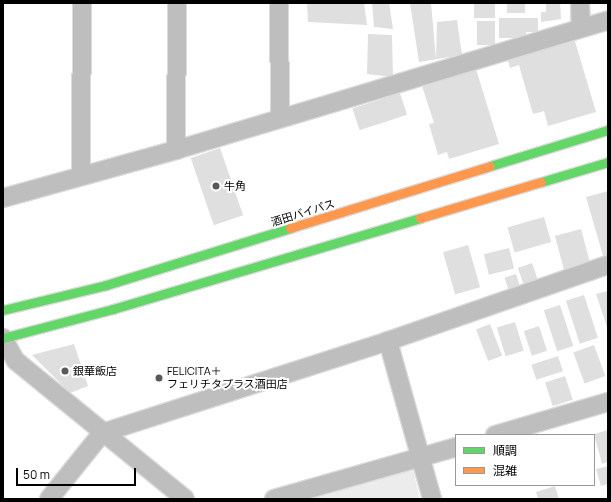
<!DOCTYPE html>
<html>
<head>
<meta charset="utf-8">
<style>
  body { margin:0 }
  #map { position:relative; width:611px; height:502px; overflow:hidden; background:#fff; font-family:Manrope,"Noto Sans JP",sans-serif }
  div>[style] { position:absolute }
  [style*='--x'] { left:calc(var(--x)*1px); top:calc(var(--y)*1px); width:calc(var(--w)*1px); rotate:calc(var(--a)*1deg) }
  .green>* { inset:0; background:#ececec }
  .building>* { inset:0; background:#dfdfdf; transform-origin:0 0 }
  .roads { filter:drop-shadow(1px 0 #dbdbdb) drop-shadow(-1px 0 #dbdbdb) drop-shadow(0 1px #dbdbdb) drop-shadow(0 -1px #dbdbdb) }
  .street>* { height:18px; margin:-9px; padding:0 9px; transform-origin:9px; border-radius:9px; background:#bebebe }
  .fast>* { height:9px; margin:-4.5px; padding:0 4.5px; transform-origin:4.5px; border-radius:4.5px; background:#63d668 }
  .slow>* { height:9px; margin:-4.5px; padding:0 4.5px; transform-origin:4.5px; border-radius:4.5px; background:#ff974d }
  .dots>* { width:11px; height:11px; translate:-50% -50%; box-sizing:border-box; border:2px solid #fff; border-radius:50% }
  span { translate:-50% -50%; white-space:nowrap; text-align:center; line-height:1.15; -webkit-text-stroke:4px #fff; paint-order:stroke }
  .poi-label { font-size:11px; color:#000 }
  .left { translate:0 -50%; text-align:left }
  .street-label { font-size:11px; color:#000 }
  .frame { position:absolute; inset:0; border:4px solid #000; pointer-events:none }
  .legend { position:absolute; left:455px; top:434px; width:140px; height:52px; box-sizing:border-box; background:#fff; border:1px solid #999; margin:0; padding:5px 7px; list-style:none; font-size:12px; color:#000 }
  .legend li { display:flex; align-items:center; gap:8px; height:20px }
  .legend b { width:20px; border:1px solid #999 }
  .scale { position:absolute; left:16px; top:468px; width:120px; height:18px; box-sizing:border-box; border:2px solid #000; border-top:0; padding-left:5px; font-size:12px; line-height:14px; white-space:nowrap; color:#000; -webkit-text-stroke:3px #fff; paint-order:stroke }
</style>
</head>
<body>
<div id="map">
  <div class="green">
    <i style="clip-path:polygon(412px 465px,420px 499px,276px 499px)"></i>
  </div>
  <div class="building">
    <i style="clip-path:polygon(307px 3px,364px 3px,367px 25px,308px 22px)"></i>
    <i style="clip-path:polygon(372px 3px,389px 3px,393px 29px,374px 27px)"></i>
    <i style="clip-path:polygon(410px 3px,431px 3px,436px 59px,437px 22px,457px 20px,462px 55px,419px 62px)"></i>
    <i style="left:474px;top:3px;width:21px;height:15px"></i>
    <i style="left:507px;top:3px;width:18px;height:10px"></i>
    <i style="clip-path:polygon(546px 3px,560px 3px,561px 19px,541px 22px,541px 12px,546px 12px)"></i>
    <i style="clip-path:polygon(499px 18px,538px 18px,538px 32px,526px 32px,526px 38px,499px 38px)"></i>
    <i style="left:477px;top:21px;width:18px;height:24px"></i>
    <i style="clip-path:polygon(368px 34px,392px 35px,393px 77px,367px 74px)"></i>
    <i style="clip-path:polygon(574px 38px,596px 112px,548px 126px,544px 111px,533px 114px,519px 65px,510px 68px,507px 57px)"></i>
    <i style="clip-path:polygon(476px 69px,499px 144px,449px 159px,447px 152px,438px 155px,429px 124px,434px 123px,422px 86px)"></i>
    <i style="left:400px;top:93px;width:23px;height:50px;rotate:72deg"></i>
    <i style="left:220px;top:148px;width:71px;height:31px;rotate:71deg"></i>
    <i style="clip-path:polygon(608px 191px,608px 257px,604px 259px,586px 197px)"></i>
    <i style="left:544px;top:217px;width:26px;height:38px;rotate:74deg"></i>
    <i style="left:581px;top:229px;width:38px;height:27px;rotate:75deg"></i>
    <i style="left:468px;top:245px;width:44px;height:26px;rotate:74deg"></i>
    <i style="left:509px;top:248px;width:21px;height:26px;rotate:76deg"></i>
    <i style="left:532px;top:263px;width:24px;height:15px;rotate:71deg"></i>
    <i style="left:516px;top:274px;width:19px;height:12px;rotate:72deg"></i>
    <i style="clip-path:polygon(608px 291px,608px 330px,596px 294px)"></i>
    <i style="left:584px;top:295px;width:45px;height:19px;rotate:72deg"></i>
    <i style="left:560px;top:305px;width:43px;height:17px;rotate:72deg"></i>
    <i style="left:515px;top:322px;width:30px;height:19px;rotate:73deg"></i>
    <i style="left:490px;top:324px;width:34px;height:15px;rotate:69deg"></i>
    <i style="left:539px;top:326px;width:26px;height:16px;rotate:72deg"></i>
    <i style="clip-path:polygon(74px 344px,88px 386px,70px 393px,32px 355px)"></i>
    <i style="left:594px;top:345px;width:33px;height:22px;rotate:70deg"></i>
    <i style="left:558px;top:356px;width:16px;height:28px;rotate:72deg"></i>
    <i style="left:565px;top:376px;width:25px;height:21px;rotate:72deg"></i>
    <i style="clip-path:polygon(608px 430px,608px 462px,602px 464px,594px 434px)"></i>
    <i style="clip-path:polygon(608px 466px,608px 484px,601px 486px,596px 469px)"></i>
    <i style="clip-path:polygon(555px 486px,559px 499px,538px 499px,536px 492px)"></i>
  </div>
  <div class="roads">
    <div class="street">
      <i style="--x:279;--y:3;--w:115;--a:89.5"></i>
      <i style="--x:580;--y:3;--w:25;--a:88"></i>
      <i style="--x:176;--y:150;--w:147;--a:-89.6"></i>
      <i style="--x:81;--y:175;--w:172;--a:-89.7"></i>
      <i style="--x:3;--y:198;--w:180;--a:-15.5"></i>
      <i style="--x:176;--y:150;--w:451;--a:-16.7"></i>
      <i style="--x:3;--y:338;--w:26;--a:61"></i>
      <i style="--x:16;--y:361;--w:218;--a:39.2"></i>
      <i style="--x:388;--y:341;--w:164;--a:74.4"></i>
      <i style="--x:495;--y:435;--w:118;--a:-16.3"></i>
      <i style="--x:49;--y:499;--w:85;--a:-51.2"></i>
      <i style="--x:102;--y:433;--w:300;--a:-17.8"></i>
      <i style="--x:388;--y:341;--w:233;--a:-19.1"></i>
      <i style="--x:274;--y:499;--w:189;--a:-15.9"></i>
    </div>
    <div class="fast">
      <i style="--x:490;--y:166;--w:123;--a:-17"></i>
      <i style="--x:541;--y:182;--w:70;--a:-16.6"></i>
      <i style="--x:3;--y:310;--w:106;--a:-13.6"></i>
      <i style="--x:106;--y:285;--w:193;--a:-17.2"></i>
      <i style="--x:3;--y:338;--w:114;--a:-14.8"></i>
      <i style="--x:113;--y:309;--w:320;--a:-16.5"></i>
    </div>
    <div class="slow">
      <i style="--x:420;--y:218;--w:126;--a:-16.6"></i>
      <i style="--x:290;--y:228;--w:209;--a:-17.2"></i>
    </div>
  </div>
  <div class="dots">
    <i style="left:216px;top:186px;background:#595959"></i>
    <i style="left:65px;top:371px;background:#595959"></i>
    <i style="left:159px;top:378px;background:#595959"></i>
  </div>
  <div class="poi-label">
    <span class="left" style="left:224px;top:186px">牛角</span>
    <span class="left" style="left:73px;top:371px">銀華飯店</span>
    <span class="left" style="left:167px;top:378px">FELICITA＋<br>フェリチタプラス酒田店</span>
  </div>
  <div class="street-label">
    <span style="left:303px;top:213px;rotate:-17deg">酒田バイパス</span>
  </div>
  <div class="frame"></div>
  <ul class="legend">
  <li><b style="height:5px;background:#63d668"></b>順調</li>
  <li><b style="height:5px;background:#ff974d"></b>混雑</li>
  </ul>
  <div class="scale">50 m</div>
</div>
</body>
</html>
